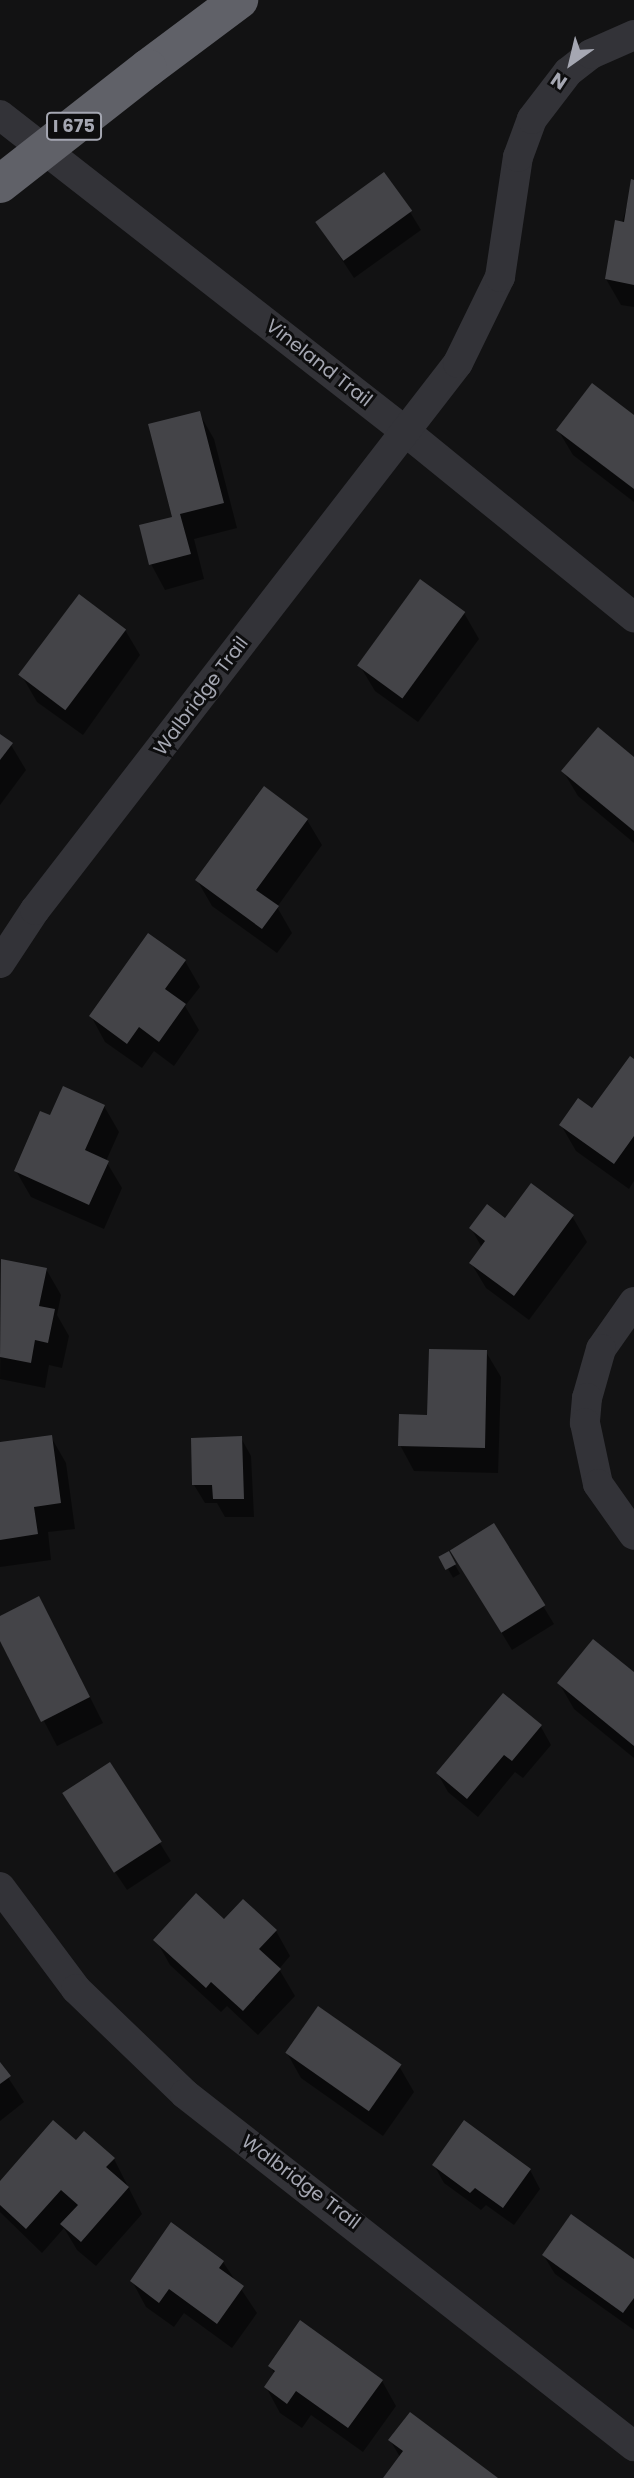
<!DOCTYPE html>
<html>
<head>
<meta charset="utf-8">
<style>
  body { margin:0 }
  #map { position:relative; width:634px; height:2478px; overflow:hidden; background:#121213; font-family:Poppins,sans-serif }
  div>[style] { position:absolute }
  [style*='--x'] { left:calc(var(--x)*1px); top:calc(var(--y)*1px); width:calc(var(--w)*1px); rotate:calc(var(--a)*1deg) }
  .shadow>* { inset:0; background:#0007; transform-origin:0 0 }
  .building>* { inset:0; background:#444448; transform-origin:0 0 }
  .minor>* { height:30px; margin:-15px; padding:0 15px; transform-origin:15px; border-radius:15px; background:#333338 }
  .motorway>* { height:38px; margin:-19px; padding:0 19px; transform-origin:19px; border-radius:19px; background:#606168 }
  .motorway-bridge>* { height:38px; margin:-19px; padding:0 19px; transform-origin:19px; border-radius:19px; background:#606168 }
  span { translate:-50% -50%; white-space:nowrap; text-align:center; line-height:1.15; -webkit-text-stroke:6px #0d0d0e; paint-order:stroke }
  .shield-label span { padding:2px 5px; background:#0d0d0e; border:2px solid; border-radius:5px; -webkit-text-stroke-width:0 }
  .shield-label { font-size:18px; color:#a5a7b2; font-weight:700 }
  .street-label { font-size:19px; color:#a5a7b2 }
  .north { position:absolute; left:536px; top:28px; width:70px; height:70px; -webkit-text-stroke:5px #0d0d0e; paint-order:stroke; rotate:214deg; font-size:19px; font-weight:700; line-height:28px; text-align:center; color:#a5a7b2 }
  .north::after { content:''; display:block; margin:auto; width:24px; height:32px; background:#a5a7b2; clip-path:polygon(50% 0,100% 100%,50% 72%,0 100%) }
</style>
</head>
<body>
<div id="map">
  <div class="shadow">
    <i style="clip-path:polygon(634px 181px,634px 307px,621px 305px,606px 279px)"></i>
    <i style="clip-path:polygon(410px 212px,421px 230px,354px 278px,317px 222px)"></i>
    <i style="clip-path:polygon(199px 413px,214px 439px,237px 528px,194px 539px,204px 579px,165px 590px,151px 564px,174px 518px)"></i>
    <i style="clip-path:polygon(634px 417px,634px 502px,573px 455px,558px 430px)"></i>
    <i style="clip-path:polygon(464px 613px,479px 639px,418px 722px,375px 691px,360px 666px)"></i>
    <i style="clip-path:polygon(125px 630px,140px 655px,83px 735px,37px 702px,22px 676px)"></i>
    <i style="clip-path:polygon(0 736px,11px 745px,26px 770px,0 805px)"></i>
    <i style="clip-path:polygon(634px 759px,634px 843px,578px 796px,563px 771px)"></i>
    <i style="clip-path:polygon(307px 820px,322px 845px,277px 907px,292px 933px,277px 953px,212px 906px,197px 880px)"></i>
    <i style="clip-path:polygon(185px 961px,200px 987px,185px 1006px,199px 1030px,174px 1066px,154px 1051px,142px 1068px,105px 1042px,91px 1016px)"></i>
    <i style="clip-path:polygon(634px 1061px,634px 1181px,629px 1189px,576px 1151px,561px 1125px,593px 1110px)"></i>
    <i style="clip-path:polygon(104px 1106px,119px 1132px,106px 1161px,122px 1188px,104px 1229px,31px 1197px,16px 1171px,51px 1118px)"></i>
    <i style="clip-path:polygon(572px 1216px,587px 1242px,529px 1320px,486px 1288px,471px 1263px,482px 1248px,471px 1228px,506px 1220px)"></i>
    <i style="clip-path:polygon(2px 1261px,46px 1269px,61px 1295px,57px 1315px,69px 1336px,62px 1368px,49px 1365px,45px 1388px,0 1379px)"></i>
    <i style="clip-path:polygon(486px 1352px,501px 1377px,498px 1473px,414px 1471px,400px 1445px)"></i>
    <i style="clip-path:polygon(51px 1437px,66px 1463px,75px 1529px,48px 1532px,51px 1560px,0 1567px,0 1444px)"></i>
    <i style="clip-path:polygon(241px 1438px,251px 1456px,254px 1517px,225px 1517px,217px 1503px,205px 1503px,194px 1485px,192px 1439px)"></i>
    <i style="left:448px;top:1553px;width:24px;height:8px;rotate:60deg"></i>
    <i style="clip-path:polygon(463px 1569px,543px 1606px,554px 1624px,512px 1650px)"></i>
    <i style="clip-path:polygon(0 1618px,53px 1624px,103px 1723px,57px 1746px,0 1637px)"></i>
    <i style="clip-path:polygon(634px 1674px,634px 1758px,574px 1709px,559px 1683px)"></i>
    <i style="clip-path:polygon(541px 1727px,551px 1745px,523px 1778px,515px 1772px,478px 1817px,448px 1792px,438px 1774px)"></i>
    <i style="clip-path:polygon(110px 1764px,171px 1861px,127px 1890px,75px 1812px)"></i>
    <i style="clip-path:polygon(224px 1922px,276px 1931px,290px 1956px,279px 1969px,295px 1996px,258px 2035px,227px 2006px,221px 2012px,170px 1965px,156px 1940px)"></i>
    <i style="clip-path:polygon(287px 2053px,399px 2066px,414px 2092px,383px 2136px,301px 2078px)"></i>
    <i style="clip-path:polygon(0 2065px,24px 2102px,0 2121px)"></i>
    <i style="clip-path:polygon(76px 2143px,114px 2159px,142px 2214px,96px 2266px,77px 2250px,64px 2228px,42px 2253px,0 2212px,0 2184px)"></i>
    <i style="clip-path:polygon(434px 2165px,530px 2170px,540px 2189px,514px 2225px,486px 2205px,481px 2210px,444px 2183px)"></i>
    <i style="clip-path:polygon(544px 2256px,634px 2262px,634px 2330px,555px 2274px)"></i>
    <i style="clip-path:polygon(223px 2262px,257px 2313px,232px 2348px,184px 2313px,174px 2327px,146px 2307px,132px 2281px)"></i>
    <i style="clip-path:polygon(270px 2366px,382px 2381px,396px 2406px,363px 2452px,311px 2415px,302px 2428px,280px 2413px,266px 2387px,275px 2374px)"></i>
    <i style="clip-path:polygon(390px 2440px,495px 2478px,385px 2478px,400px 2457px)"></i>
  </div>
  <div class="building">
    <i style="left:384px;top:172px;width:48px;height:85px;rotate:54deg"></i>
    <i style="clip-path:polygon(631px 179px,634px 180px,634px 285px,605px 279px,615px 220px,624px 222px)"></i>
    <i style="clip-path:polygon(592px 383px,634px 415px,634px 489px,556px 430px)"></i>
    <i style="clip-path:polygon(200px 411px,224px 503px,180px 514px,191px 554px,149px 565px,139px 525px,172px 517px,148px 424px)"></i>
    <i style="left:420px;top:579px;width:56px;height:107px;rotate:36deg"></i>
    <i style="left:79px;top:594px;width:59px;height:101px;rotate:37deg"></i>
    <i style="clip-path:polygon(598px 727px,634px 757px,634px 831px,561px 771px)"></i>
    <i style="clip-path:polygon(0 734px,13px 743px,0 760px)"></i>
    <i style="clip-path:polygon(264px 786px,308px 819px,256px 890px,279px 906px,262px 929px,195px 880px)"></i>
    <i style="clip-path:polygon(148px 933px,186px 960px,165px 989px,186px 1004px,159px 1042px,139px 1027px,127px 1044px,89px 1016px)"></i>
    <i style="clip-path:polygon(630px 1056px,634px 1059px,634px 1136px,614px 1164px,559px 1125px,578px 1098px,592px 1108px)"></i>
    <i style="clip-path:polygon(63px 1086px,105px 1105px,85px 1150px,109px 1161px,89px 1205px,14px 1171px,40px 1111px,50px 1115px)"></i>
    <i style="clip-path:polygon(531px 1183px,574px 1215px,514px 1296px,469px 1263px,485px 1241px,469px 1228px,487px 1204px,505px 1218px)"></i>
    <i style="clip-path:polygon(1px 1259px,47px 1268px,39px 1306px,55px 1309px,48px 1343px,35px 1340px,31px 1363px,0 1357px)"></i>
    <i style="clip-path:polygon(429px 1349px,487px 1350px,485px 1448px,398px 1446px,399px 1414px,427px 1415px)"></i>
    <i style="clip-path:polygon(52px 1435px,61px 1503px,34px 1507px,38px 1534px,0 1540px,0 1442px)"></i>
    <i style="clip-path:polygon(242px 1436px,244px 1499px,213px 1499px,212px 1485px,192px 1485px,191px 1438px)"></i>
    <i style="left:494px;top:1523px;width:97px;height:52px;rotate:58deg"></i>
    <i style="left:449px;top:1551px;width:15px;height:12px;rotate:62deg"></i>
    <i style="clip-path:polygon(39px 1596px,90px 1697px,41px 1722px,0 1641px,0 1616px)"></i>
    <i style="clip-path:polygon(593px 1639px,634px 1672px,634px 1746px,557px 1683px)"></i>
    <i style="clip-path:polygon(503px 1693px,542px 1725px,512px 1761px,504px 1755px,467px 1799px,436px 1773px)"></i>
    <i style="left:110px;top:1762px;width:95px;height:57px;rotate:57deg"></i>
    <i style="clip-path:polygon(196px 1893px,224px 1919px,243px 1899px,277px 1930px,259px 1949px,281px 1969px,243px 2011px,211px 1982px,206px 1988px,153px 1940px)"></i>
    <i style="left:318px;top:2006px;width:102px;height:57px;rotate:35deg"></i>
    <i style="clip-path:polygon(0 2062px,11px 2076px,0 2084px)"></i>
    <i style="clip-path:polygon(53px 2120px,76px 2140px,84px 2131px,115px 2158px,106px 2167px,129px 2187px,81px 2242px,60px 2224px,78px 2205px,61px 2190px,26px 2229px,0 2205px,0 2181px)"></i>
    <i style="clip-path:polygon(464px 2120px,531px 2169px,503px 2208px,475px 2188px,470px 2193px,432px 2165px)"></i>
    <i style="clip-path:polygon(571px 2214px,634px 2259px,634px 2298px,623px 2313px,542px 2255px)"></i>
    <i style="clip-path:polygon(171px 2222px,224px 2261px,219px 2268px,244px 2286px,217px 2324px,169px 2289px,159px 2303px,130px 2281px)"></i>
    <i style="clip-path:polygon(300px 2320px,383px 2380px,348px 2428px,296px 2391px,287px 2404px,264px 2387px,275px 2371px,268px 2366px)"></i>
    <i style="clip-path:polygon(410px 2412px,498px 2478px,383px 2478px,403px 2451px,388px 2440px)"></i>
  </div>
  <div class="minor">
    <i style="--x:0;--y:115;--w:515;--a:37.98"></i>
    <i style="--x:406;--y:432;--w:294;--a:39.1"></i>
    <i style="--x:0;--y:963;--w:64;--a:-56.6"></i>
    <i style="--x:35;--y:910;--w:691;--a:-52.28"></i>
    <i style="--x:458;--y:363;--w:96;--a:-64"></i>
    <i style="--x:500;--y:277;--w:121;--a:-81.5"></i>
    <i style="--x:518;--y:157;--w:40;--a:-69.8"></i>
    <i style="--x:532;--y:119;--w:59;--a:-52.5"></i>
    <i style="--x:568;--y:72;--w:29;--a:-38"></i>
    <i style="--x:591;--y:54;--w:47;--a:-23.8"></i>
    <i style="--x:634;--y:1302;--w:57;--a:125.1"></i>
    <i style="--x:601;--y:1349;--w:51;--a:105.9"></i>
    <i style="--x:587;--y:1398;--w:25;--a:95"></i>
    <i style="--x:585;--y:1423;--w:62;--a:78"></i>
    <i style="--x:598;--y:1484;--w:62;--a:54.8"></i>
    <i style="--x:0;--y:1887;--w:127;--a:53.3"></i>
    <i style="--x:76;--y:1989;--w:151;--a:43.9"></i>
    <i style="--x:185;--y:2094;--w:571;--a:38.1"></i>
  </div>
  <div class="motorway">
    <i style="--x:148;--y:68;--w:114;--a:-36.8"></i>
  </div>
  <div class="motorway-bridge">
    <i style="--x:0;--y:184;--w:188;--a:-38.1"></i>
  </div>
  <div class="shield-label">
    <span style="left:74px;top:126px">I 675</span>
  </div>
  <div class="street-label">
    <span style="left:319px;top:363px;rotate:38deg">Vineland Trail</span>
    <span style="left:201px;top:696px;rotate:-53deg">Walbridge Trail</span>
    <span style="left:301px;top:2182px;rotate:37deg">Walbridge Trail</span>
  </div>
  <div class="north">N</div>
</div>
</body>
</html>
